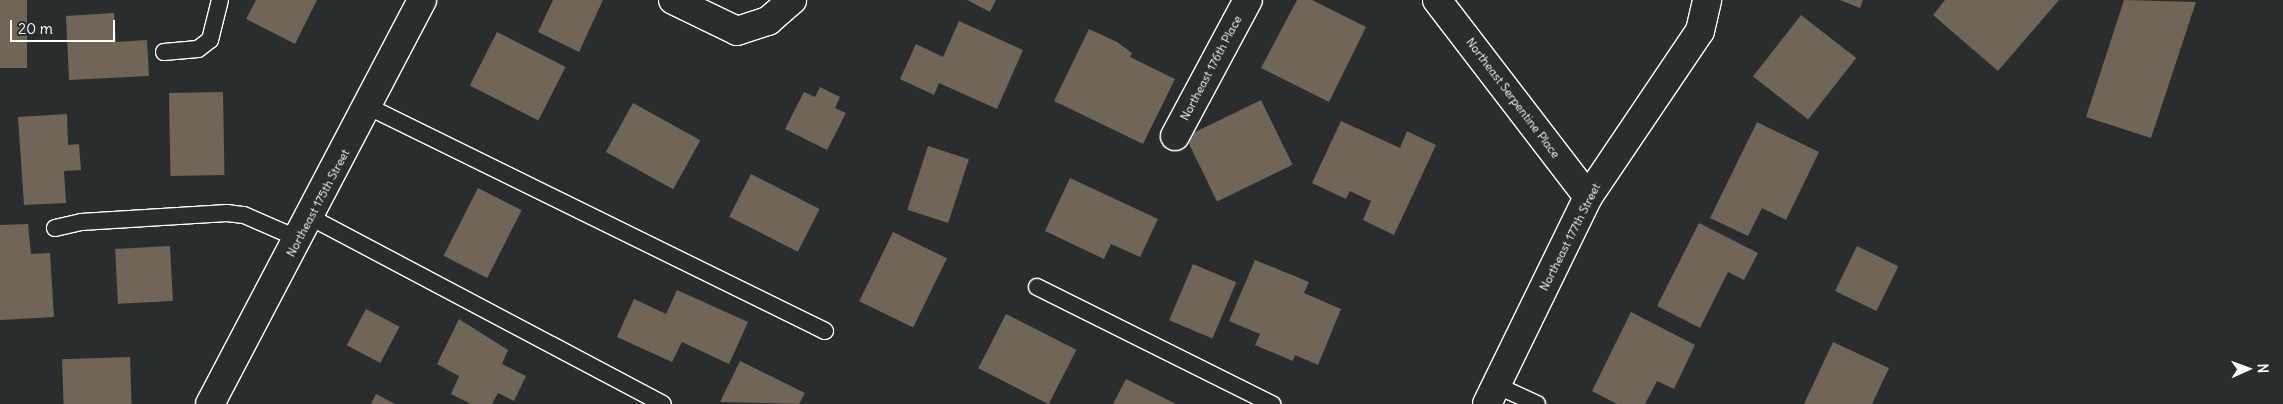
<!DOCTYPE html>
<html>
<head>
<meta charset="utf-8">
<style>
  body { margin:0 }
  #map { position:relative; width:2283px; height:404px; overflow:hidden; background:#2a2d2e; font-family:Delius,sans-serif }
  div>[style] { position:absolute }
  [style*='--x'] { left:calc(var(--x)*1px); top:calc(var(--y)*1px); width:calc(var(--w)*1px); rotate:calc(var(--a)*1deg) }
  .building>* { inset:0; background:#706556; transform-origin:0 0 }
  .roads { filter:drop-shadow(1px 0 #fff) drop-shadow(-1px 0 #fff) drop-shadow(0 1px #fff) drop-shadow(0 -1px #fff) }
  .service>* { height:16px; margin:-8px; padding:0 8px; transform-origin:8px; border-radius:8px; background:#2a2d2e }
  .minor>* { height:28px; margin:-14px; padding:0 14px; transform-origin:14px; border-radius:14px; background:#2a2d2e }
  .tertiary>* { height:28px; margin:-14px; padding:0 14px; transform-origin:14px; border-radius:14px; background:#2a2d2e }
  span { translate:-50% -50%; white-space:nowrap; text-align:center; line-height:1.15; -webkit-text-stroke:4px #2a2d2e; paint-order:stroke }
  .street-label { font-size:12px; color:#fff }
  .north { position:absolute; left:2223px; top:344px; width:50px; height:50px; -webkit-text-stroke:4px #2a2d2e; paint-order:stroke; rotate:88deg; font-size:14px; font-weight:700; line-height:20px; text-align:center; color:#fff }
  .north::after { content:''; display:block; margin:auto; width:18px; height:22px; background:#fff; clip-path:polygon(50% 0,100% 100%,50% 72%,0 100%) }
  .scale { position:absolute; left:10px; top:20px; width:105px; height:22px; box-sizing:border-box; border:2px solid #fff; border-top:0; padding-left:6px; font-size:15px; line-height:18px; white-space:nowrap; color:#fff; -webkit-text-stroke:4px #2a2d2e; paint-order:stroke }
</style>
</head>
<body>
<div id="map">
  <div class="building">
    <i style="left:0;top:0;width:27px;height:68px"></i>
    <i style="clip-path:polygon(256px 0,317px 0,295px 44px,246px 19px)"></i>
    <i style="clip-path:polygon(553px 0,603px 0,579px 52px,538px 32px)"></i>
    <i style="clip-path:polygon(967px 0,996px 0,990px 12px)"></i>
    <i style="clip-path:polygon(1297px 0,1312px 0,1366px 27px,1329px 102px,1261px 68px)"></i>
    <i style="clip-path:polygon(1840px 0,1863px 0,1860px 8px)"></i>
    <i style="clip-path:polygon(1945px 0,2059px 0,1998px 71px,1933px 15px)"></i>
    <i style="clip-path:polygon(2124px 0,2196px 2px,2151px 138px,2086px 117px)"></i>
    <i style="clip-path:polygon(114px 13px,116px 42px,147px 40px,149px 76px,69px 80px,66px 16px)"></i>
    <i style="left:1801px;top:15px;width:70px;height:78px;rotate:38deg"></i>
    <i style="clip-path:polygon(959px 21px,1023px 50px,997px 109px,939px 83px,934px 95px,900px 79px,916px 44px,943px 57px)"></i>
    <i style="clip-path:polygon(1089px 29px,1117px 42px,1132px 53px,1130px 57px,1175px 79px,1143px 144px,1054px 101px)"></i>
    <i style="left:497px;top:32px;width:77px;height:60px;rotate:27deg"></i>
    <i style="clip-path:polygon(820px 87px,840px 97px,835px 108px,846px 113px,827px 150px,785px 129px,804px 92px,815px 97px)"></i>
    <i style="left:223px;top:92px;width:83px;height:54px;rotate:89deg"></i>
    <i style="left:1261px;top:100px;width:72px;height:84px;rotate:64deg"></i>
    <i style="left:633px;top:103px;width:77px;height:56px;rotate:29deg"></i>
    <i style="clip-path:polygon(67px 114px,68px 145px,79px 144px,81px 170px,64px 171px,66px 203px,24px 205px,18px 117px)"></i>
    <i style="clip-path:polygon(1341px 121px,1400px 148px,1407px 131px,1436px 145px,1394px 235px,1363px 220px,1371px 201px,1350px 191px,1346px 199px,1312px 183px)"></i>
    <i style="clip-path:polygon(1757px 122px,1819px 152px,1786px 220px,1762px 208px,1748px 236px,1710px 218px)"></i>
    <i style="left:928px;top:146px;width:43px;height:67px;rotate:18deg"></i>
    <i style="left:751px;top:174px;width:77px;height:48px;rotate:27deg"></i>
    <i style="clip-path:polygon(1070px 178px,1158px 219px,1140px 257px,1111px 244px,1104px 259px,1045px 231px)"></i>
    <i style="left:478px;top:188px;width:49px;height:76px;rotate:27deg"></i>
    <i style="clip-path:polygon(1699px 223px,1758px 253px,1744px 280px,1728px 272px,1700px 328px,1657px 306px)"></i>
    <i style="clip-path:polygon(28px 224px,31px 254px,50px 253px,54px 317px,0 320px,0 225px)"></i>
    <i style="left:893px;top:232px;width:60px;height:77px;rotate:26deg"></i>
    <i style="left:170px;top:246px;width:55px;height:55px;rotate:87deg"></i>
    <i style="left:1857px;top:246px;width:46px;height:50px;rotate:26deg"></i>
    <i style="clip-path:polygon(1255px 260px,1309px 282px,1304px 293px,1341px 309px,1318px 365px,1295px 355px,1293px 361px,1255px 345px,1260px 334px,1229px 321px)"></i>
    <i style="left:1193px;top:264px;width:47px;height:61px;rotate:23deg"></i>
    <i style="clip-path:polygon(677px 290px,748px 322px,729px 364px,682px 342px,672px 362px,617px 337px,634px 299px,666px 314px)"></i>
    <i style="left:366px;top:309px;width:38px;height:41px;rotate:28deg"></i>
    <i style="clip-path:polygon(1631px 312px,1695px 345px,1674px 389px,1657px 381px,1645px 404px,1617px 404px,1592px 391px)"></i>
    <i style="left:1006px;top:314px;width:79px;height:61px;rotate:27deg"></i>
    <i style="clip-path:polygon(459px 319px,508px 350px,502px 364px,526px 376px,514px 401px,498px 393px,492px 404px,471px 404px,451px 394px,459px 376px,437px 364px)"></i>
    <i style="clip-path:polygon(1833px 342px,1889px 368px,1872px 404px,1804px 404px)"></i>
    <i style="left:130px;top:357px;width:47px;height:68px;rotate:88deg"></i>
    <i style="clip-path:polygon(740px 361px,805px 393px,799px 404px,720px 402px)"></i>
    <i style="clip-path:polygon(1126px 379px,1176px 404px,1113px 404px)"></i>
    <i style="clip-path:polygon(376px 394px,395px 404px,371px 404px)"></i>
  </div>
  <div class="roads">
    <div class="service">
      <i style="--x:164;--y:52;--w:34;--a:-5"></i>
      <i style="--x:198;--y:49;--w:15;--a:-37"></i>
      <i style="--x:210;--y:40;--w:41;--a:-76"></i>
      <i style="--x:369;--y:107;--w:508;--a:26.16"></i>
      <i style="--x:310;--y:217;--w:399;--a:27.9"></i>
      <i style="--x:55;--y:228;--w:27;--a:-13"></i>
      <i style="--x:81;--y:222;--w:146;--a:-3.5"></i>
      <i style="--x:227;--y:213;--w:17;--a:7"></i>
      <i style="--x:244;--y:215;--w:60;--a:23.6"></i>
      <i style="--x:1037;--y:287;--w:263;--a:26.5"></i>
      <i style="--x:1496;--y:385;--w:45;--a:24.9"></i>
    </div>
    <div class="minor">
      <i style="--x:673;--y:0;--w:71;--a:25.8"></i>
      <i style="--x:737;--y:31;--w:33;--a:-18"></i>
      <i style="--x:768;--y:21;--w:32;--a:-41"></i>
      <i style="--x:1437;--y:0;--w:248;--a:52.5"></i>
      <i style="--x:1175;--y:136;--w:154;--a:-61.8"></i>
      <i style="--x:1487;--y:404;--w:230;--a:-64"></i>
      <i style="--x:1588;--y:197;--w:200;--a:-56"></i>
      <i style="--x:1700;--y:31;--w:32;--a:-77"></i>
    </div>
    <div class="tertiary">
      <i style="--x:210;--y:404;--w:456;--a:-62.3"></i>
    </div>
  </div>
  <div class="street-label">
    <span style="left:1211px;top:68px;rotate:-62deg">Northeast 176th Place</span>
    <span style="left:1513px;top:98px;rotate:53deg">Northeast Serpentine Place</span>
    <span style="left:318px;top:203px;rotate:-62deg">Northeast 175th Street</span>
    <span style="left:1570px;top:237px;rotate:-63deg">Northeast 177th Street</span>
  </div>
  <div class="north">N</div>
  <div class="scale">20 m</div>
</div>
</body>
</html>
